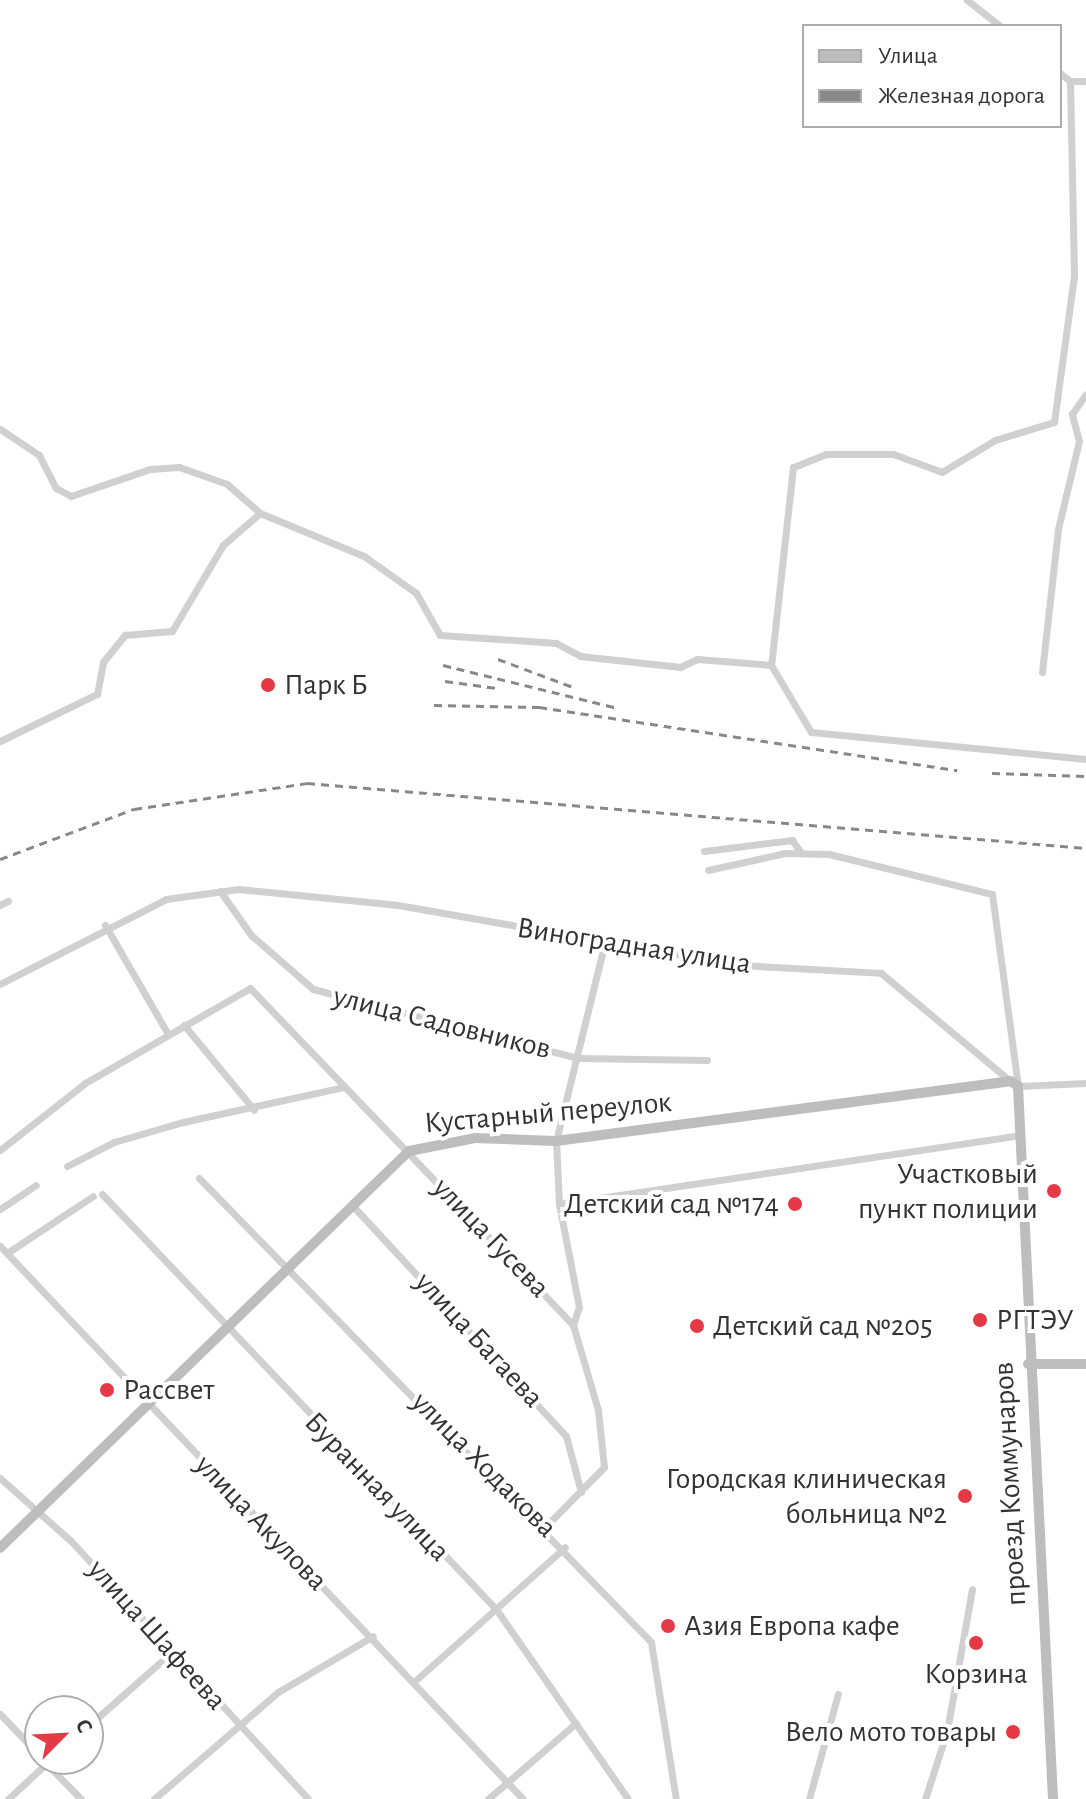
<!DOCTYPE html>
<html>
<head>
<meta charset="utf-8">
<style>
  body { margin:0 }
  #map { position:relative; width:1086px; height:1799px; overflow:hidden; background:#fff; font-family:"Alegreya Sans",sans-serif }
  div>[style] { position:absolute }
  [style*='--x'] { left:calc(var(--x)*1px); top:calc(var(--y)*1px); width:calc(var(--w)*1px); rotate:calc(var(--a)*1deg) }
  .street>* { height:7px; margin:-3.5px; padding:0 3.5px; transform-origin:3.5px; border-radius:3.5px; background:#d0d0d0 }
  .secondary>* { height:10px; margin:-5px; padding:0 5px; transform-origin:5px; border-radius:5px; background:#bdbdbd }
  .rail>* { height:3px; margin-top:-1.5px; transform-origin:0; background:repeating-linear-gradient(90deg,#888 0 8px,transparent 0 14px) }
  .dots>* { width:22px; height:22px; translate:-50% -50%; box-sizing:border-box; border:4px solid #fff; border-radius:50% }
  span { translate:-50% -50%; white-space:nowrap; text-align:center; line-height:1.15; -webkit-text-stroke:8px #fff; paint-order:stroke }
  .poi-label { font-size:30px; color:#333 }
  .left { translate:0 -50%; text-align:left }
  .right { translate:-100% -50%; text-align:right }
  .street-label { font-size:30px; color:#333 }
  .legend { position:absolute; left:802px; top:24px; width:260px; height:104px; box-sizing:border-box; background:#fff; border:2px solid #adadad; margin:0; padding:10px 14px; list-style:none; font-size:24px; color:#333 }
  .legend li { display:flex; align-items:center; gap:16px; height:40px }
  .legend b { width:40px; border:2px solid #adadad }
  .north { position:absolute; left:24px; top:1695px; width:80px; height:80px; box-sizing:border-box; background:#fff; border:2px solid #adadad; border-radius:50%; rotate:66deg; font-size:22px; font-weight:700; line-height:32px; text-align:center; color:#333 }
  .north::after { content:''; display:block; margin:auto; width:28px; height:36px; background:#e63946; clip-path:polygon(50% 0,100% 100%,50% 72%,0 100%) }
</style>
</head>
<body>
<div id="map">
  <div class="street">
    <i style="--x:967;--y:0;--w:42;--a:38.2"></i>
    <i style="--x:1060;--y:73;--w:13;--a:39"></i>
    <i style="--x:1070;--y:81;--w:195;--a:88.8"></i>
    <i style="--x:1074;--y:276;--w:147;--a:97.8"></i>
    <i style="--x:1054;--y:422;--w:62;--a:163"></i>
    <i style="--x:995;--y:440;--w:62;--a:148.9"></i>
    <i style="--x:942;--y:472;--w:52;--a:-159.8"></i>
    <i style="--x:893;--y:454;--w:67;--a:180"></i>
    <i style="--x:826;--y:454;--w:35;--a:158"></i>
    <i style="--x:793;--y:467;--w:199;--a:96.3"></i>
    <i style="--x:771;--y:665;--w:78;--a:59.2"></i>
    <i style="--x:811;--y:732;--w:276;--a:5.6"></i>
    <i style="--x:1070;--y:81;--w:16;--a:0"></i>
    <i style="--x:0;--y:429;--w:47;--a:33.7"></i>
    <i style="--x:39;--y:455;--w:37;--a:63"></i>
    <i style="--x:56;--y:488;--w:17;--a:28"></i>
    <i style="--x:71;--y:496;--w:83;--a:-18.9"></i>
    <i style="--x:150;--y:469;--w:29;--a:-4"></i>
    <i style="--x:179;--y:467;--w:51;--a:19.5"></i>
    <i style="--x:227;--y:484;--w:44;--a:41.3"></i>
    <i style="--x:1042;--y:672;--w:144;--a:-83.6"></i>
    <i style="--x:1058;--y:529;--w:90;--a:-76.6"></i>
    <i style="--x:1079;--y:441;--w:28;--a:-105"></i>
    <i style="--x:1072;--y:414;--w:24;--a:-55"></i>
    <i style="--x:0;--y:741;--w:108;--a:-25.9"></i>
    <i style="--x:97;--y:694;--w:33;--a:-79"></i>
    <i style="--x:103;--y:662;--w:35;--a:-51"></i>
    <i style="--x:125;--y:635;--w:47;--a:-4.9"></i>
    <i style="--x:172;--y:631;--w:100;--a:-59.3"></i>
    <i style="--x:223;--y:545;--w:49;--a:-40.9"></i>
    <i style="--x:260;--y:513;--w:113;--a:22.5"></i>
    <i style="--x:364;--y:556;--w:64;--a:35.4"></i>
    <i style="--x:416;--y:593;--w:48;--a:60.3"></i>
    <i style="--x:440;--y:635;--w:116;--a:3.9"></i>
    <i style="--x:556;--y:643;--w:27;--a:28"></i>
    <i style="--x:580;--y:656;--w:101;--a:6.3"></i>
    <i style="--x:680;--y:667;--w:19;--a:-25"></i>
    <i style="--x:697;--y:659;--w:74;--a:4.6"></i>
    <i style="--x:704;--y:851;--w:89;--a:-7.1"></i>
    <i style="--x:792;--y:840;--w:16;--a:55"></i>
    <i style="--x:708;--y:870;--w:79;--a:-12.4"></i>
    <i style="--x:785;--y:853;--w:44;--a:1.3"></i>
    <i style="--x:829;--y:854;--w:168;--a:13.8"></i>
    <i style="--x:992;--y:894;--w:194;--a:82.3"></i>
    <i style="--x:1018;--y:1086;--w:68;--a:-2.5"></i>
    <i style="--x:220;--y:891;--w:54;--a:54.8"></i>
    <i style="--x:251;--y:935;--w:82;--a:41.1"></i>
    <i style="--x:313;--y:989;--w:274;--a:14.6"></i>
    <i style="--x:578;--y:1058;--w:129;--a:0.9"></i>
    <i style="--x:0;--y:905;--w:9;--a:-27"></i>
    <i style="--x:105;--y:925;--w:126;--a:60"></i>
    <i style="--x:0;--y:984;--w:186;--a:-27.1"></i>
    <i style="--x:166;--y:899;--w:73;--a:-7.9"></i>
    <i style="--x:238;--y:889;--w:161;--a:5.7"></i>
    <i style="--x:398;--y:905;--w:347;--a:10"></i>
    <i style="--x:740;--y:965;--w:141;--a:3.2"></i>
    <i style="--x:881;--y:973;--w:168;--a:39.9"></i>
    <i style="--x:184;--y:1025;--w:110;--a:50.5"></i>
    <i style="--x:0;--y:1150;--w:108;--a:-38.2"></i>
    <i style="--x:85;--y:1083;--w:190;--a:-29.9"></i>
    <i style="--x:250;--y:988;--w:467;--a:46.2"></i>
    <i style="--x:573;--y:1325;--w:89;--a:73.6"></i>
    <i style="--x:598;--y:1410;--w:57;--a:84"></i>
    <i style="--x:604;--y:1467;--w:83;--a:134.5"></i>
    <i style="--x:67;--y:1166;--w:53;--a:-27.1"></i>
    <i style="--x:114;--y:1142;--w:72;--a:-16.2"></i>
    <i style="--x:183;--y:1122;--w:164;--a:-12.3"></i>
    <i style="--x:199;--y:1178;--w:648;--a:45.75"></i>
    <i style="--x:651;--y:1642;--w:159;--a:81"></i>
    <i style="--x:102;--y:1194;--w:572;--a:46.49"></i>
    <i style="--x:496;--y:1609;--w:231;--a:55.2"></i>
    <i style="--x:559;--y:1204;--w:466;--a:-8.5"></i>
    <i style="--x:352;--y:1205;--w:315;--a:47.2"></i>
    <i style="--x:566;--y:1436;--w:58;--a:75"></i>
    <i style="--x:0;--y:1209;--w:43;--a:-33.7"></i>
    <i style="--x:0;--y:1246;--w:761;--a:46.6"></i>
    <i style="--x:7;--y:1253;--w:103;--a:-33.5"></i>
    <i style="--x:573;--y:1325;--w:19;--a:-72"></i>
    <i style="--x:579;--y:1307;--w:105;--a:-101"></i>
    <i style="--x:559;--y:1204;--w:63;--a:-92.7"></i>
    <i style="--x:556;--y:1141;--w:202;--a:-76.2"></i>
    <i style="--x:0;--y:1478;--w:95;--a:41.6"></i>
    <i style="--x:71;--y:1541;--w:350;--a:47.4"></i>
    <i style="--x:417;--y:1679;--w:198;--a:-41.7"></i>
    <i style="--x:0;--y:1714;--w:58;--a:46.4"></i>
    <i style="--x:88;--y:1726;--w:112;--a:-41.4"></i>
    <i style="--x:44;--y:1761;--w:53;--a:45.8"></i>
    <i style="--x:8;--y:1799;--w:59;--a:-42.9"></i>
    <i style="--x:154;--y:1799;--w:164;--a:-40.8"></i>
    <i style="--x:278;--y:1692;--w:110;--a:-30.5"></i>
    <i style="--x:488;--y:1799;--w:116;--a:-40.8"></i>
    <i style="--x:809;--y:1799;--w:109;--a:-74.6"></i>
    <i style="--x:925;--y:1799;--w:71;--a:-72.1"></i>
    <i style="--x:947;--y:1731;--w:144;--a:-80"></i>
  </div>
  <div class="secondary">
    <i style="--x:1028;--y:1364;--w:58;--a:0"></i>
    <i style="--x:0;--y:1548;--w:570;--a:-44.15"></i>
    <i style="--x:409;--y:1151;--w:67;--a:-11.1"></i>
    <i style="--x:475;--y:1138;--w:81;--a:2.1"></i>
    <i style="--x:556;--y:1141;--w:458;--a:-7.5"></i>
    <i style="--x:1010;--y:1081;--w:9;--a:32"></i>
    <i style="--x:1018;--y:1086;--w:714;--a:87.19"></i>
  </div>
  <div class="rail">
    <i style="--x:498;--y:659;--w:80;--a:20.5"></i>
    <i style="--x:443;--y:665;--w:180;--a:13.8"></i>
    <i style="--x:445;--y:681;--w:52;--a:7.7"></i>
    <i style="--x:434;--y:705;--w:105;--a:1.1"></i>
    <i style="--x:539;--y:707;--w:423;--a:8.6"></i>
    <i style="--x:992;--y:773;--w:94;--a:1.8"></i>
    <i style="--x:0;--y:859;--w:143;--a:-20.5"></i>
    <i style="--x:134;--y:809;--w:175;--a:-8.5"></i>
    <i style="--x:307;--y:783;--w:782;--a:4.77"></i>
  </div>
  <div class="dots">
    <i style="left:268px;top:685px;background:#e63946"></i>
    <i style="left:1054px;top:1191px;background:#e63946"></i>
    <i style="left:795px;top:1204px;background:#e63946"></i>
    <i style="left:980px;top:1320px;background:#e63946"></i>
    <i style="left:697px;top:1326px;background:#e63946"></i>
    <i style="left:107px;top:1390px;background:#e63946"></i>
    <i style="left:965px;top:1496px;background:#e63946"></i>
    <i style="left:668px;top:1626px;background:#e63946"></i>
    <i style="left:976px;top:1643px;background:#e63946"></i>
    <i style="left:1013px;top:1732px;background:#e63946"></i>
  </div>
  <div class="poi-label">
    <span class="left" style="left:284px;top:685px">Парк Б</span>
    <span class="right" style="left:1038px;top:1191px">Участковый<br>пункт полиции</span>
    <span class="right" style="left:779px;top:1204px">Детский сад №174</span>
    <span class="left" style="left:996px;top:1320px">РГТЭУ</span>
    <span class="left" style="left:713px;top:1326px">Детский сад №205</span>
    <span class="left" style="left:123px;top:1390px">Рассвет</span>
    <span class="right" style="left:947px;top:1496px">Городская клиническая<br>больница №2</span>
    <span class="left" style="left:684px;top:1626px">Азия Европа кафе</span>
    <span style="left:976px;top:1674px">Корзина</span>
    <span class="right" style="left:997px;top:1732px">Вело мото товары</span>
  </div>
  <div class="street-label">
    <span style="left:634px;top:946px;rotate:9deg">Виноградная улица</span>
    <span style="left:442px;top:1023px;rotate:14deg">улица Садовников</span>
    <span style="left:548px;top:1113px;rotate:-5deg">Кустарный переулок</span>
    <span style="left:491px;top:1238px;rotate:46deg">улица Гусева</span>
    <span style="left:479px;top:1340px;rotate:47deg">улица Багаева</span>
    <span style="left:484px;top:1465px;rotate:45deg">улица Ходакова</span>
    <span style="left:1010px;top:1484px;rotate:-93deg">проезд Коммунаров</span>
    <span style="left:377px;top:1487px;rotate:46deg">Буранная улица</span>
    <span style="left:261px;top:1523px;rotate:46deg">улица Акулова</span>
    <span style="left:157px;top:1635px;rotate:48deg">улица Шафеева</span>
  </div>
  <ul class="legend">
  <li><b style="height:10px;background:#bdbdbd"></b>Улица</li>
  <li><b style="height:10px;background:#888"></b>Железная дорога</li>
  </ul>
  <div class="north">С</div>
</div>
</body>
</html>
